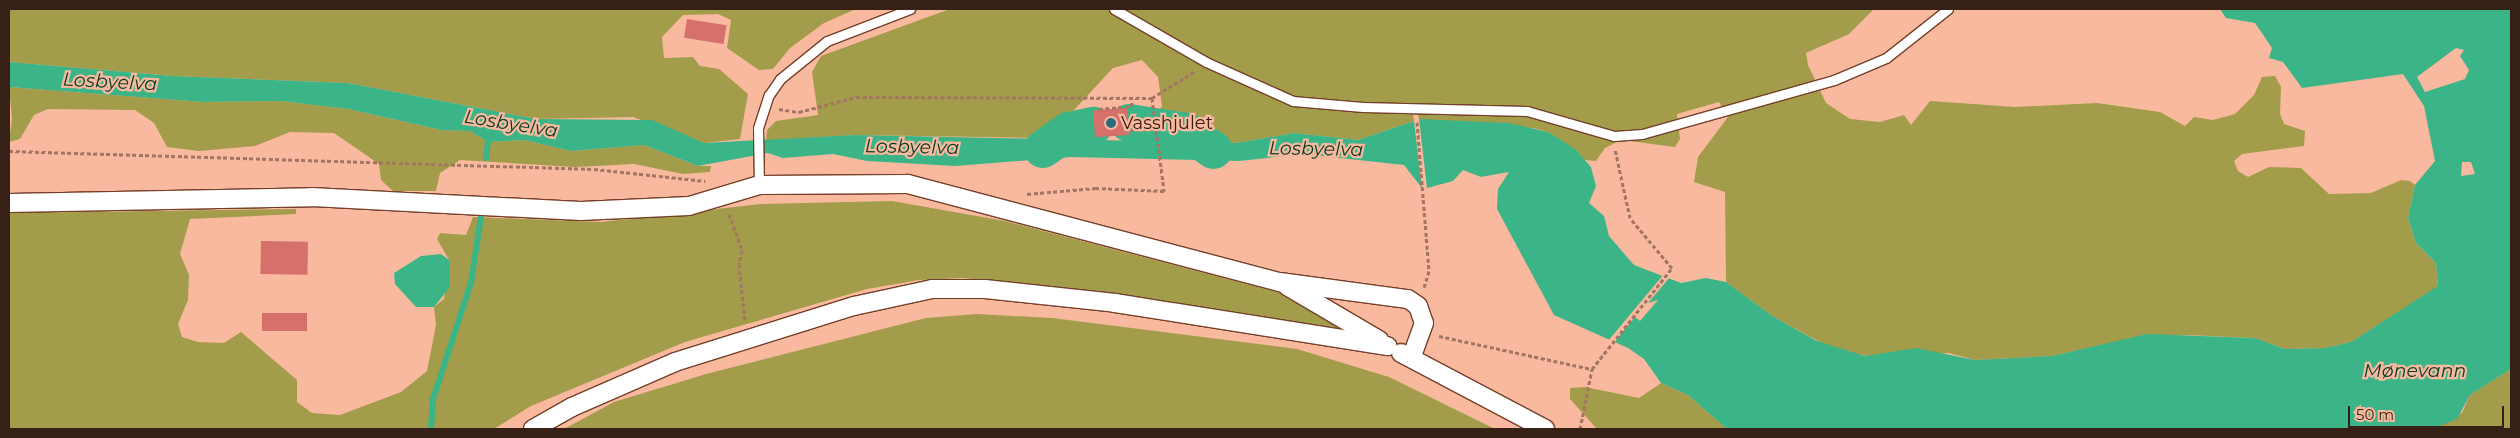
<!DOCTYPE html>
<html>
<head>
<meta charset="utf-8">
<style>
  body { margin:0 }
  #map { position:relative; width:2520px; height:438px; overflow:hidden; background:#f8b99e; font-family:Montserrat,sans-serif }
  div>[style] { position:absolute }
  [style*='--x'] { left:calc(var(--x)*1px); top:calc(var(--y)*1px); width:calc(var(--w)*1px); rotate:calc(var(--a)*1deg) }
  .green>* { inset:0; background:#a39c4a }
  .water>* { inset:0; background:#3bb587 }
  .pier>* { inset:0; background:#f8b99e }
  .stream>* { height:6px; margin:-3px; padding:0 3px; transform-origin:3px; border-radius:3px; background:#3bb587 }
  .river>* { height:38px; margin:-19px; padding:0 19px; transform-origin:19px; border-radius:19px; background:#3bb587 }
  .building>* { inset:0; background:#d5706b; transform-origin:0 0 }
  .path>* { height:3px; margin-top:-1.5px; transform-origin:0; background:repeating-linear-gradient(90deg,#a37562 0 4px,transparent 0 6.5px) }
  .roads { filter:drop-shadow(1px 0 #743f28) drop-shadow(-1px 0 #743f28) drop-shadow(0 1px #743f28) drop-shadow(0 -1px #743f28) }
  .lane>* { height:9px; margin:-4.5px; padding:0 4.5px; transform-origin:4.5px; border-radius:4.5px; background:#fff }
  .street>* { height:18px; margin:-9px; padding:0 9px; transform-origin:9px; border-radius:9px; background:#fff }
  .dots>* { width:14px; height:14px; translate:-50% -50%; box-sizing:border-box; border:2px solid #f8b99e; border-radius:50% }
  span { translate:-50% -50%; white-space:nowrap; text-align:center; line-height:1.15; -webkit-text-stroke:4.5px #f8b99e; paint-order:stroke }
  .poi-label { font-size:18px; color:#372016 }
  .left { translate:0 -50%; text-align:left }
  .water-label { font-size:19px; color:#073c29; font-style:italic }
  .frame { position:absolute; inset:0; border:10px solid #372016; pointer-events:none }
  .scale { position:absolute; left:2348px; top:406px; width:156px; height:22px; box-sizing:border-box; border:2px solid #372016; border-top:0; padding-left:6px; font-size:15px; line-height:18px; white-space:nowrap; color:#372016; -webkit-text-stroke:4px #f8b99e; paint-order:stroke }
</style>
</head>
<body>
<div id="map">
  <div class="green">
    <i style="clip-path:polygon(9px 9px,856px 9px,824px 23px,790px 48px,773px 69px,759px 70px,727px 48px,731px 20px,718px 14px,683px 15px,662px 37px,664px 58px,693px 57px,700px 66px,719px 69px,748px 94px,740px 139px,704px 143px,633px 117px,536px 119px,348px 83px,173px 76px,9px 62px)"></i>
    <i style="clip-path:polygon(950px 9px,1874px 9px,1849px 34px,1806px 53px,1808px 65px,1826px 103px,1850px 119px,1880px 122px,1904px 115px,1911px 125px,1930px 101px,2015px 107px,2097px 103px,2160px 112px,2185px 126px,2194px 117px,2213px 120px,2235px 114px,2254px 95px,2262px 77px,2275px 76px,2281px 87px,2280px 114px,2284px 124px,2305px 131px,2304px 146px,2242px 154px,2234px 161px,2238px 171px,2248px 177px,2269px 167px,2301px 168px,2329px 194px,2371px 193px,2401px 180px,2410px 181px,2415px 185px,2408px 218px,2416px 243px,2436px 263px,2438px 287px,2351px 342px,2325px 348px,2285px 349px,2255px 338px,2187px 335px,2115px 342px,2052px 356px,1975px 360px,1949px 353px,1872px 357px,1833px 349px,1774px 317px,1726px 282px,1725px 192px,1694px 182px,1698px 157px,1728px 117px,1719px 102px,1677px 114px,1680px 139px,1675px 147px,1621px 140px,1605px 148px,1596px 161px,1585px 160px,1548px 132px,1533px 128px,1455px 124px,1419px 119px,1418px 114px,1413px 114px,1414px 121px,1358px 140px,1294px 133px,1236px 143px,1147px 140px,1147px 130px,1162px 106px,1158px 77px,1142px 60px,1113px 68px,1048px 138px,856px 135px,766px 141px,767px 130px,776px 121px,818px 115px,812px 72px,821px 56px)"></i>
    <i style="clip-path:polygon(9px 87px,203px 102px,281px 101px,348px 109px,441px 130px,470px 131px,488px 142px,524px 140px,571px 151px,644px 145px,698px 166px,711px 166px,710px 172px,683px 174px,634px 164px,575px 167px,460px 160px,440px 173px,436px 191px,393px 191px,381px 180px,379px 164px,334px 133px,290px 132px,255px 146px,199px 151px,167px 147px,154px 123px,135px 110px,48px 109px,34px 115px,20px 139px,9px 142px,12px 119px)"></i>
    <i style="clip-path:polygon(892px 201px,1005px 221px,1304px 299px,1339px 321px,1342px 329px,1108px 294px,963px 278px,919px 280px,867px 289px,685px 342px,531px 406px,494px 429px,9px 429px,9px 213px,296px 209px,296px 214px,190px 219px,180px 254px,189px 275px,188px 300px,178px 324px,182px 337px,198px 342px,224px 343px,241px 332px,297px 380px,297px 402px,312px 413px,340px 415px,401px 392px,427px 371px,436px 325px,434px 307px,444px 299px,449px 260px,437px 239px,440px 233px,466px 235px,473px 217px,601px 222px,761px 204px)"></i>
    <i style="clip-path:polygon(977px 314px,1052px 318px,1297px 349px,1389px 377px,1495px 429px,564px 429px,614px 402px,706px 374px,926px 318px)"></i>
    <i style="clip-path:polygon(2511px 369px,2511px 429px,2431px 429px,2462px 413px,2470px 395px)"></i>
    <i style="clip-path:polygon(1661px 383px,1688px 395px,1727px 429px,1597px 429px,1570px 399px,1570px 388px,1585px 387px,1639px 398px)"></i>
  </div>
  <div class="water">
    <i style="clip-path:polygon(evenodd,2220px 9px,2511px 9px,2511px 369px,2470px 395px,2457px 419px,2431px 429px,1727px 429px,1688px 395px,1661px 383px,1644px 359px,1628px 348px,1554px 315px,1497px 209px,1498px 189px,1509px 172px,1481px 177px,1463px 170px,1453px 181px,1427px 188px,1419px 119px,1509px 123px,1548px 132px,1575px 149px,1591px 167px,1596px 186px,1589px 203px,1604px 216px,1609px 236px,1634px 265px,1681px 283px,1706px 278px,1726px 282px,1774px 317px,1817px 341px,1865px 356px,1916px 348px,1975px 360px,2052px 356px,2147px 334px,2255px 338px,2285px 349px,2325px 348px,2351px 342px,2438px 286px,2436px 263px,2416px 243px,2408px 218px,2415px 185px,2435px 161px,2424px 106px,2403px 74px,2302px 88px,2283px 62px,2269px 58px,2272px 48px,2255px 23px,2226px 18px,2220px 9px,2456px 48px,2464px 50px,2460px 56px,2469px 70px,2465px 79px,2425px 92px,2417px 77px,2456px 48px,2220px 9px,2462px 162px,2471px 162px,2475px 174px,2461px 176px,2462px 162px)"></i>
    <i style="clip-path:polygon(9px 62px,173px 76px,348px 83px,536px 119px,652px 120px,704px 143px,856px 135px,1236px 143px,1294px 133px,1358px 140px,1414px 121px,1422px 188px,1404px 165px,1303px 154px,1239px 161px,1071px 157px,955px 166px,867px 161px,833px 154px,783px 158px,768px 153px,698px 166px,644px 145px,571px 151px,524px 140px,488px 142px,470px 131px,441px 130px,348px 109px,281px 101px,203px 102px,9px 87px)"></i>
    <i style="clip-path:polygon(441px 254px,449px 260px,450px 287px,434px 307px,416px 307px,395px 284px,394px 273px,421px 256px)"></i>
  </div>
  <div class="pier">
    <i style="clip-path:polygon(1664px 274px,1670px 277px,1648px 303px,1658px 300px,1640px 321px,1635px 317px,1613px 344px,1608px 341px)"></i>
  </div>
  <div class="stream">
    <i style="--x:486;--y:158;--w:23;--a:-83"></i>
    <i style="--x:431;--y:429;--w:30;--a:-86"></i>
    <i style="--x:433;--y:399;--w:122;--a:-71.9"></i>
    <i style="--x:471;--y:283;--w:67;--a:-81.4"></i>
  </div>
  <div class="river">
    <i style="--x:1129;--y:123;--w:59;--a:8.8"></i>
    <i style="--x:1187;--y:132;--w:32;--a:34"></i>
    <i style="--x:1043;--y:149;--w:32;--a:-35"></i>
    <i style="--x:1069;--y:131;--w:25;--a:-12"></i>
  </div>
  <div class="building">
    <i style="left:687px;top:19px;width:40px;height:19px;rotate:9deg"></i>
    <i style="left:1127px;top:108px;width:27px;height:34px;rotate:86deg"></i>
    <i style="left:261px;top:241px;width:47px;height:33px;rotate:1deg"></i>
    <i style="left:262px;top:313px;width:45px;height:18px"></i>
  </div>
  <div class="path">
    <i style="--x:1152;--y:98;--w:51;--a:-32.1"></i>
    <i style="--x:779;--y:109;--w:20;--a:9"></i>
    <i style="--x:799;--y:112;--w:59;--a:-14.7"></i>
    <i style="--x:856;--y:97;--w:296;--a:0.2"></i>
    <i style="--x:1152;--y:98;--w:94;--a:82.6"></i>
    <i style="--x:1164;--y:191;--w:68;--a:-177.5"></i>
    <i style="--x:1096;--y:188;--w:70;--a:175.1"></i>
    <i style="--x:1099;--y:109;--w:33;--a:-5"></i>
    <i style="--x:1132;--y:106;--w:7;--a:-90"></i>
    <i style="--x:1417;--y:122;--w:149;--a:85.4"></i>
    <i style="--x:1429;--y:271;--w:17;--a:107"></i>
    <i style="--x:1129;--y:130;--w:27;--a:-2"></i>
    <i style="--x:9;--y:151;--w:585;--a:1.76"></i>
    <i style="--x:594;--y:169;--w:112;--a:6.2"></i>
    <i style="--x:729;--y:214;--w:38;--a:70"></i>
    <i style="--x:742;--y:250;--w:14;--a:102"></i>
    <i style="--x:739;--y:264;--w:58;--a:84.1"></i>
    <i style="--x:1439;--y:336;--w:157;--a:12.2"></i>
    <i style="--x:1580;--y:429;--w:61;--a:-78.7"></i>
    <i style="--x:1592;--y:369;--w:129;--a:-51.6"></i>
    <i style="--x:1672;--y:268;--w:65;--a:-130"></i>
    <i style="--x:1630;--y:218;--w:71;--a:-102.3"></i>
  </div>
  <div class="roads">
    <div class="lane">
      <i style="--x:1114;--y:9;--w:106;--a:29.9"></i>
      <i style="--x:1206;--y:62;--w:95;--a:24.1"></i>
      <i style="--x:1293;--y:101;--w:70;--a:4.9"></i>
      <i style="--x:1363;--y:107;--w:164;--a:1.4"></i>
      <i style="--x:1527;--y:111;--w:91;--a:16"></i>
      <i style="--x:1614;--y:136;--w:28;--a:-4"></i>
      <i style="--x:1642;--y:134;--w:199;--a:-15.7"></i>
      <i style="--x:1834;--y:80;--w:56;--a:-22.9"></i>
      <i style="--x:1886;--y:58;--w:79;--a:-38.3"></i>
      <i style="--x:759;--y:185;--w:57;--a:-91"></i>
      <i style="--x:758;--y:128;--w:35;--a:-72"></i>
      <i style="--x:769;--y:95;--w:19;--a:-55"></i>
      <i style="--x:780;--y:79;--w:60;--a:-39"></i>
      <i style="--x:827;--y:41;--w:89;--a:-21.1"></i>
    </div>
    <div class="street">
      <i style="--x:9;--y:203;--w:303;--a:-1.1"></i>
      <i style="--x:312;--y:197;--w:269;--a:3"></i>
      <i style="--x:581;--y:211;--w:108;--a:-2.7"></i>
      <i style="--x:689;--y:206;--w:73;--a:-16.7"></i>
      <i style="--x:759;--y:185;--w:149;--a:-0.4"></i>
      <i style="--x:908;--y:184;--w:385;--a:14.8"></i>
      <i style="--x:1280;--y:282;--w:129;--a:7.6"></i>
      <i style="--x:1408;--y:299;--w:12;--a:35"></i>
      <i style="--x:1418;--y:306;--w:18;--a:71"></i>
      <i style="--x:1424;--y:323;--w:37;--a:110"></i>
      <i style="--x:1287;--y:286;--w:107;--a:30.4"></i>
      <i style="--x:1401;--y:353;--w:163;--a:27.8"></i>
      <i style="--x:533;--y:429;--w:45;--a:-29.4"></i>
      <i style="--x:572;--y:407;--w:112;--a:-23.6"></i>
      <i style="--x:675;--y:362;--w:188;--a:-17.4"></i>
      <i style="--x:854;--y:306;--w:80;--a:-12.3"></i>
      <i style="--x:932;--y:289;--w:53;--a:0"></i>
      <i style="--x:985;--y:289;--w:131;--a:6.1"></i>
      <i style="--x:1115;--y:303;--w:276;--a:9"></i>
    </div>
  </div>
  <div class="dots">
    <i style="left:1111px;top:123px;background:#2c6a80"></i>
  </div>
  <div class="poi-label">
    <span class="left" style="left:1121px;top:123px">Vasshjulet</span>
  </div>
  <div class="water-label">
    <span style="left:110px;top:82px;rotate:3deg">Losbyelva</span>
    <span style="left:511px;top:124px;rotate:9deg">Losbyelva</span>
    <span style="left:912px;top:147px;rotate:1deg">Losbyelva</span>
    <span style="left:1316px;top:149px;rotate:1deg">Losbyelva</span>
    <span style="left:2415px;top:371px">Mønevann</span>
  </div>
  <div class="frame"></div>
  <div class="scale">50 m</div>
</div>
</body>
</html>
